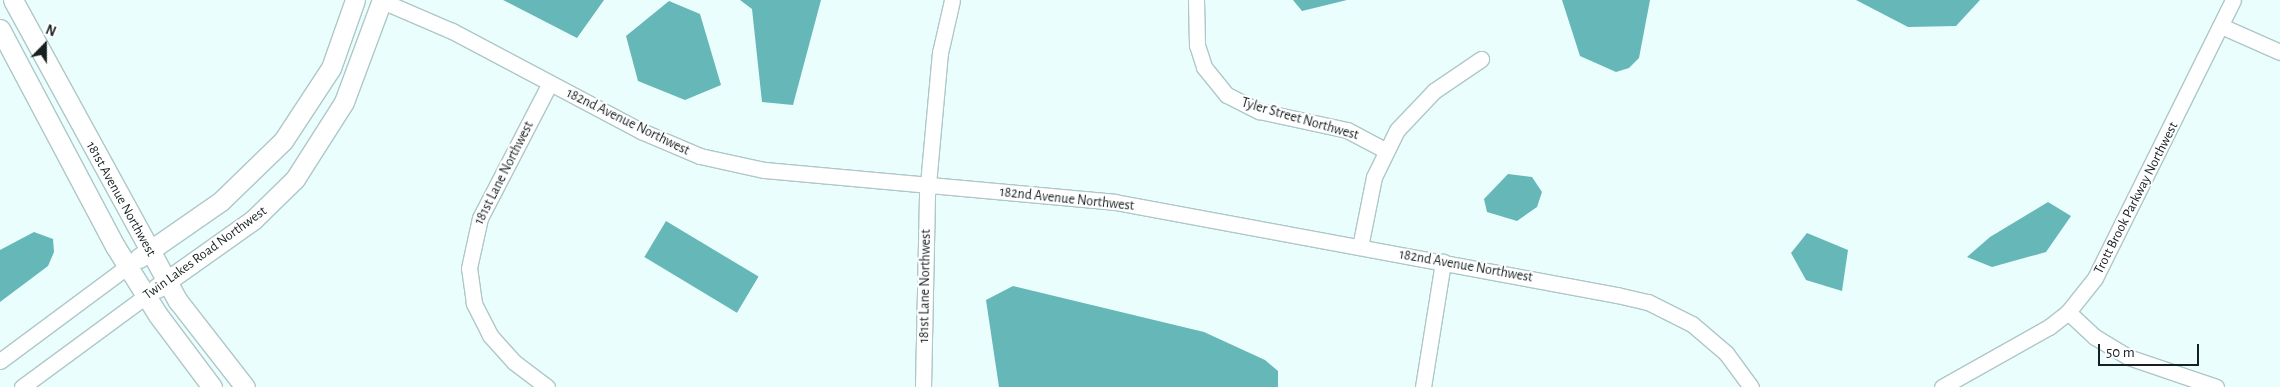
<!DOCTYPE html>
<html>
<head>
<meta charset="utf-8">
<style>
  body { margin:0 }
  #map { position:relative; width:2280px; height:387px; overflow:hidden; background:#eafefe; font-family:"Alegreya Sans",sans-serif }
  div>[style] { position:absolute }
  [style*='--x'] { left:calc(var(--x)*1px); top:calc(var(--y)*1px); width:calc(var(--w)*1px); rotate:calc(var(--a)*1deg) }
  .water>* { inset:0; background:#66b7b7; transform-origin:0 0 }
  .roads { filter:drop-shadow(1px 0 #afc7c7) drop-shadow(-1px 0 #afc7c7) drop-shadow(0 1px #afc7c7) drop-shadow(0 -1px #afc7c7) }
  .minor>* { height:15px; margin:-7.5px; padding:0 7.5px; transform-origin:7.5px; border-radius:7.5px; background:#fff }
  .major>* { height:19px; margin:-9.5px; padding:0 9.5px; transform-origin:9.5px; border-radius:9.5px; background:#fff }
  span { translate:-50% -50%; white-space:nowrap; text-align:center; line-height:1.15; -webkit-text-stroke:4px #fff; paint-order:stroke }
  .street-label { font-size:14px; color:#172020 }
  .north { position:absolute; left:20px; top:20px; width:50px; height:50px; -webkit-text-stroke:4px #fff; paint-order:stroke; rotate:22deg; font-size:14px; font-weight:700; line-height:20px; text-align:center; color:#172020 }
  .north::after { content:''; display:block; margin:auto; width:18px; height:22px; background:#172020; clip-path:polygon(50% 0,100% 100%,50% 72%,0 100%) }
  .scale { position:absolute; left:2098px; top:344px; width:101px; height:22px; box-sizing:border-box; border:2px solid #172020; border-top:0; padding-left:6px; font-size:15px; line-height:18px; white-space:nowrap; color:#172020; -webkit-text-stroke:4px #fff; paint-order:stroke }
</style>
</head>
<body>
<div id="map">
  <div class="water">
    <i style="clip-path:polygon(503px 0,604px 0,577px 38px)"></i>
    <i style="clip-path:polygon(740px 0,821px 0,793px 105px,762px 102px,752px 9px)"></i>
    <i style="clip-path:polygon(1293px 0,1347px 0,1302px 11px)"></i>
    <i style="clip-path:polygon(1562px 0,1650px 0,1639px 58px,1629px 68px,1616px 72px,1580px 56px)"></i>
    <i style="clip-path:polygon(1856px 0,1980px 0,1956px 26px,1908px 27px)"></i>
    <i style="clip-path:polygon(669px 1px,700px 14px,721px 85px,685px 100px,638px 81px,626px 36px)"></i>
    <i style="clip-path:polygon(1508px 174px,1532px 177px,1542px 192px,1537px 207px,1517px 221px,1487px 212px,1484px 199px)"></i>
    <i style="clip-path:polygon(2048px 202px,2071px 216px,2046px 252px,1992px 267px,1967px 257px,1990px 237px)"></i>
    <i style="left:666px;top:221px;width:108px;height:42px;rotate:31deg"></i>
    <i style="clip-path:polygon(34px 232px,53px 239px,54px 252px,48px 266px,0 302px,0 250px)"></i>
    <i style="clip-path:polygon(1807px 233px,1848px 250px,1842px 291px,1806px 280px,1791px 253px)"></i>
    <i style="clip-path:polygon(1013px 286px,1204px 332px,1265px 360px,1278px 371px,1278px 387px,999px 387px,986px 300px)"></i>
  </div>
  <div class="roads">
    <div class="minor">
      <i style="--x:380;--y:0;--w:78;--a:23.3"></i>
      <i style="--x:452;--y:31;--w:214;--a:27.9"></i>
      <i style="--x:641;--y:131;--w:64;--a:23"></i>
      <i style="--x:700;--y:156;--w:66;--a:12.3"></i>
      <i style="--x:764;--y:170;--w:352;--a:5.2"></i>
      <i style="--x:1115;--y:202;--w:511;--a:10.5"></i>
      <i style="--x:1617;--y:295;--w:32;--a:13"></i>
      <i style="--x:1648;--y:302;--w:49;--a:26.6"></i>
      <i style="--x:1692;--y:324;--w:45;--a:40.5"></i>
      <i style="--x:1726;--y:353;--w:42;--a:53.7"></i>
      <i style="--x:1196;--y:0;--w:45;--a:88.7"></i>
      <i style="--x:1197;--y:45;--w:23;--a:72"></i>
      <i style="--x:1204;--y:67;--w:36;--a:51"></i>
      <i style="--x:1227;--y:95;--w:36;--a:27"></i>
      <i style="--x:1259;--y:111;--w:90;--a:12.2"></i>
      <i style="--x:1347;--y:130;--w:43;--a:27.8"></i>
      <i style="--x:2221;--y:26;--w:64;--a:23.8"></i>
      <i style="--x:1360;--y:247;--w:71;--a:-78.7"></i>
      <i style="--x:1374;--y:177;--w:52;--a:-63.9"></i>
      <i style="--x:1397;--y:130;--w:54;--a:-46.5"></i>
      <i style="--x:1434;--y:91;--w:57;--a:-34.2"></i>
      <i style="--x:2068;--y:312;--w:37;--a:43"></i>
      <i style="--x:2095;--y:337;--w:39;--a:31"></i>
      <i style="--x:2128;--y:357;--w:93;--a:18.8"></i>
      <i style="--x:0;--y:361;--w:159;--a:-36.6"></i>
      <i style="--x:22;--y:387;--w:154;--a:-36.3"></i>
      <i style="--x:547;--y:387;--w:41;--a:-142.9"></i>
      <i style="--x:514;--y:362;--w:36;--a:-132"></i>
      <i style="--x:490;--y:335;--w:36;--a:-117"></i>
      <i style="--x:474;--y:303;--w:35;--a:-98"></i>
      <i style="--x:469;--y:268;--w:51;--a:-77.6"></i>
      <i style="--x:480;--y:218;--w:152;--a:-62.6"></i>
      <i style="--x:923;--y:387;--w:192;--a:-88.8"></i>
      <i style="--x:927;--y:195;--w:143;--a:-84.8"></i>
      <i style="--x:940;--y:53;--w:54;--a:-77.2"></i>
      <i style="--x:1423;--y:387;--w:127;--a:-80.9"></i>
      <i style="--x:1942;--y:387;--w:123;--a:-29.3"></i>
      <i style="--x:2049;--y:327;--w:24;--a:-38"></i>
      <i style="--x:2068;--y:312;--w:43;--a:-51.5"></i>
      <i style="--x:2095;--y:278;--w:310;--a:-63.6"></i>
    </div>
    <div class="major">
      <i style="--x:13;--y:0;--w:343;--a:61.3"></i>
      <i style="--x:178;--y:301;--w:109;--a:52.1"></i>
      <i style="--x:0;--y:29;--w:246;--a:62.1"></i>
      <i style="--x:115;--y:246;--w:81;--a:58.1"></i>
      <i style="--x:158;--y:315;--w:90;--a:53.1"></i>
      <i style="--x:139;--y:258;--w:100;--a:-34.8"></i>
      <i style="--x:221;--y:201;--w:86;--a:-44.1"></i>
      <i style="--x:283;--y:141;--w:87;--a:-56.7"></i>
      <i style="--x:331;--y:68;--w:72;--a:-70.6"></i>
      <i style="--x:157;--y:288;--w:118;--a:-35.3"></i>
      <i style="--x:253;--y:220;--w:59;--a:-44.3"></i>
      <i style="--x:295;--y:179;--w:91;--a:-57.5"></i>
      <i style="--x:344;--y:102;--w:109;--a:-69.6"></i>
    </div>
  </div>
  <div class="street-label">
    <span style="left:1300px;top:119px;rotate:16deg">Tyler Street Northwest</span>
    <span style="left:628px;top:122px;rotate:26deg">182nd Avenue Northwest</span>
    <span style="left:504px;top:173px;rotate:-63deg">181st Lane Northwest</span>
    <span style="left:2136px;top:198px;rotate:-63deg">Trott Brook Parkway Northwest</span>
    <span style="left:121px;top:199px;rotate:61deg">181st Avenue Northwest</span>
    <span style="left:1067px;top:199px;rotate:6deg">182nd Avenue Northwest</span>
    <span style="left:205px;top:253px;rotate:-36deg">Twin Lakes Road Northwest</span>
    <span style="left:1466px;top:266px;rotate:10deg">182nd Avenue Northwest</span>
    <span style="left:925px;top:286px;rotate:-89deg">181st Lane Northwest</span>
  </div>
  <div class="north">N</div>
  <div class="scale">50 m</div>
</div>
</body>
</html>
